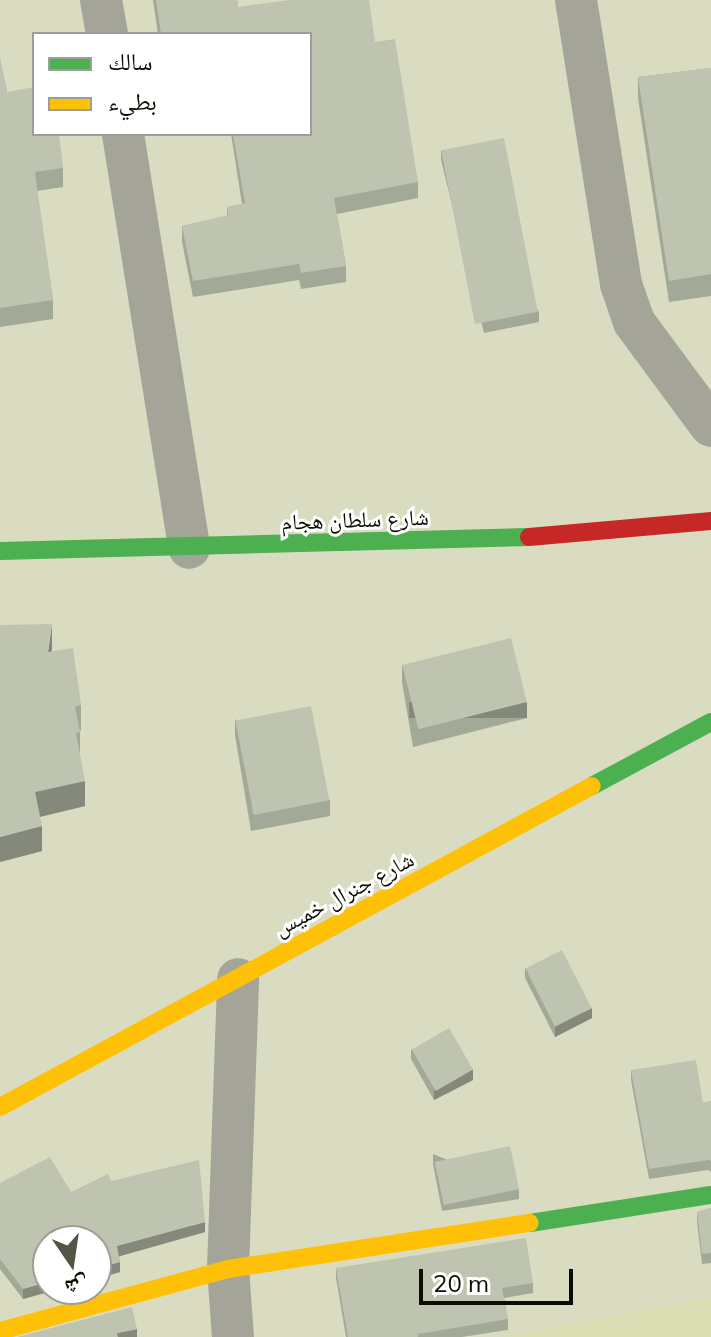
<!DOCTYPE html>
<html>
<head>
<meta charset="utf-8">
<style>
  body { margin:0 }
  #map { position:relative; width:711px; height:1337px; overflow:hidden; background:#dadcc2; font-family:Mulish,"Noto Naskh Arabic",sans-serif }
  div>[style] { position:absolute }
  [style*='--x'] { left:calc(var(--x)*1px); top:calc(var(--y)*1px); width:calc(var(--w)*1px); rotate:calc(var(--a)*1deg) }
  .built>* { inset:0; background:#dbdfb4 }
  .street>* { height:42px; margin:-21px; padding:0 21px; transform-origin:21px; border-radius:21px; background:#a4a598 }
  .fast>* { height:18px; margin:-9px; padding:0 9px; transform-origin:9px; border-radius:9px; background:#4caf50 }
  .slow>* { height:18px; margin:-9px; padding:0 9px; transform-origin:9px; border-radius:9px; background:#ffc107 }
  .jam>* { height:18px; margin:-9px; padding:0 9px; transform-origin:9px; border-radius:9px; background:#c62828 }
  .wall>* { inset:0; background:#a3a997 }
  .shaded-wall>* { inset:0; background:#85897b; transform-origin:0 0 }
  .building>* { inset:0; background:#bec4b0; transform-origin:0 0 }
  span { translate:-50% -50%; white-space:nowrap; text-align:center; line-height:1.15; -webkit-text-stroke:6px #fff; paint-order:stroke }
  .street-label { font-size:22px; color:#0c0d01 }
  .legend { position:absolute; left:32px; top:32px; width:280px; height:104px; box-sizing:border-box; background:#fff; border:2px solid #9e9e99; margin:0; padding:10px 14px; list-style:none; font-size:24px; color:#0c0d01 }
  .legend li { display:flex; align-items:center; gap:16px; height:40px }
  .legend b { width:40px; border:2px solid #9e9e99 }
  .north { position:absolute; left:32px; top:1225px; width:80px; height:80px; box-sizing:border-box; background:#fff; border:2px solid #9e9e99; border-radius:50%; rotate:167deg; font-size:22px; font-weight:700; line-height:32px; text-align:center; color:#0c0d01 }
  .north::after { content:''; display:block; margin:auto; width:28px; height:36px; background:#545545; clip-path:polygon(50% 0,100% 100%,50% 72%,0 100%) }
  .scale { position:absolute; left:419px; top:1269px; width:154px; height:36px; box-sizing:border-box; border:4px solid #0c0d01; border-top:0; padding-left:10px; font-size:24px; line-height:28px; white-space:nowrap; color:#0c0d01; -webkit-text-stroke:6px #fff; paint-order:stroke }
</style>
</head>
<body>
<div id="map">
  <div class="built">
    <i style="clip-path:polygon(711px 1298px,711px 1337px,501px 1337px)"></i>
  </div>
  <div class="street">
    <i style="--x:101;--y:0;--w:35;--a:80"></i>
    <i style="--x:576;--y:0;--w:288;--a:81"></i>
    <i style="--x:621;--y:284;--w:40;--a:71.1"></i>
    <i style="--x:634;--y:322;--w:129;--a:53.5"></i>
    <i style="--x:123;--y:134;--w:419;--a:80.9"></i>
    <i style="--x:233;--y:1337;--w:68;--a:-94.2"></i>
    <i style="--x:228;--y:1269;--w:290;--a:-88"></i>
  </div>
  <div class="fast">
    <i style="--x:0;--y:551;--w:529;--a:-1.52"></i>
    <i style="--x:592;--y:786;--w:135;--a:-28.3"></i>
    <i style="--x:530;--y:1223;--w:183;--a:-8.8"></i>
  </div>
  <div class="slow">
    <i style="--x:0;--y:1107;--w:673;--a:-28.47"></i>
    <i style="--x:0;--y:1331;--w:236;--a:-15.2"></i>
    <i style="--x:228;--y:1269;--w:305;--a:-8.7"></i>
  </div>
  <div class="jam">
    <i style="--x:529;--y:537;--w:183;--a:-5"></i>
  </div>
  <div class="wall">
    <i style="clip-path:polygon(153px 0,237px 0,238px 7px,375px 42px,418px 182px,418px 198px,337px 214px,346px 266px,346px 282px,301px 289px,299px 280px,193px 297px,182px 242px,182px 226px,227px 216px,227px 207px,242px 204px,231px 134px,310px 134px,310px 34px,158px 34px)"></i>
    <i style="clip-path:polygon(0 59px,7px 92px,63px 168px,63px 187px,37px 191px,53px 300px,53px 319px,0 327px)"></i>
    <i style="clip-path:polygon(711px 68px,711px 296px,669px 302px,638px 98px,638px 77px)"></i>
    <i style="clip-path:polygon(441px 150px,539px 312px,539px 322px,484px 333px,441px 160px)"></i>
    <i style="clip-path:polygon(51px 652px,81px 705px,81px 731px,80px 731px,80px 755px,85px 806px,40px 817px,42px 851px,0 862px)"></i>
    <i style="clip-path:polygon(402px 665px,527px 718px,413px 747px,402px 682px)"></i>
    <i style="clip-path:polygon(235px 719px,330px 800px,330px 816px,251px 831px,235px 735px)"></i>
    <i style="clip-path:polygon(525px 968px,592px 1018px,555px 1037px,525px 978px)"></i>
    <i style="clip-path:polygon(411px 1049px,473px 1080px,434px 1100px,411px 1059px)"></i>
    <i style="clip-path:polygon(631px 1070px,703px 1103px,711px 1101px,711px 1172px,708px 1170px,649px 1179px,631px 1080px)"></i>
    <i style="clip-path:polygon(433px 1154px,519px 1189px,519px 1199px,442px 1211px,433px 1164px)"></i>
    <i style="clip-path:polygon(111px 1181px,205px 1232px,119px 1256px,120px 1272px,23px 1299px,0 1269px,0 1183px,71px 1192px)"></i>
    <i style="clip-path:polygon(711px 1208px,711px 1263px,702px 1264px,697px 1222px,697px 1212px)"></i>
    <i style="clip-path:polygon(336px 1268px,533px 1283px,533px 1293px,504px 1298px,508px 1319px,508px 1330px,462px 1337px,346px 1337px,336px 1278px)"></i>
  </div>
  <div class="shaded-wall">
    <i style="clip-path:polygon(52px 624px,52px 649px,48px 677px,48px 652px)"></i>
    <i style="left:527px;top:702px;width:16px;height:118px;rotate:90deg"></i>
    <i style="clip-path:polygon(85px 781px,85px 806px,35px 818px,35px 792px)"></i>
    <i style="clip-path:polygon(42px 826px,42px 851px,0 862px,0 837px)"></i>
    <i style="clip-path:polygon(592px 1008px,592px 1018px,555px 1037px,555px 1027px)"></i>
    <i style="clip-path:polygon(473px 1069px,473px 1080px,434px 1100px,434px 1090px)"></i>
    <i style="clip-path:polygon(205px 1222px,205px 1232px,117px 1257px,117px 1246px)"></i>
    <i style="clip-path:polygon(120px 1262px,120px 1272px,96px 1279px,96px 1269px)"></i>
    <i style="clip-path:polygon(48px 1282px,48px 1289px,59px 1289px,23px 1299px,23px 1289px)"></i>
    <i style="clip-path:polygon(137px 1329px,137px 1337px,117px 1337px,117px 1333px)"></i>
  </div>
  <div class="building">
    <i style="clip-path:polygon(156px 0,237px 0,238px 7px,289px 0,369px 0,375px 42px,395px 39px,418px 182px,334px 198px,346px 266px,301px 273px,299px 264px,193px 281px,182px 226px,228px 215px,227px 207px,245px 203px,233px 134px,310px 134px,310px 34px,161px 34px)"></i>
    <i style="clip-path:polygon(0 59px,7px 92px,34px 87px,34px 134px,59px 134px,63px 168px,35px 172px,53px 300px,0 308px)"></i>
    <i style="clip-path:polygon(711px 68px,711px 274px,669px 281px,638px 77px)"></i>
    <i style="left:504px;top:138px;width:177px;height:64px;rotate:79deg"></i>
    <i style="clip-path:polygon(52px 624px,48px 652px,73px 648px,81px 705px,75px 707px,80px 732px,76px 733px,85px 781px,35px 792px,42px 826px,0 837px,0 625px)"></i>
    <i style="left:511px;top:638px;width:66px;height:112px;rotate:76deg"></i>
    <i style="left:311px;top:706px;width:96px;height:77px;rotate:79deg"></i>
    <i style="left:562px;top:950px;width:65px;height:41px;rotate:63deg"></i>
    <i style="left:449px;top:1028px;width:48px;height:43px;rotate:60deg"></i>
    <i style="clip-path:polygon(696px 1060px,703px 1103px,711px 1101px,711px 1161px,708px 1160px,649px 1169px,631px 1070px)"></i>
    <i style="left:510px;top:1146px;width:44px;height:77px;rotate:78deg"></i>
    <i style="clip-path:polygon(50px 1157px,71px 1192px,108px 1174px,111px 1181px,199px 1160px,205px 1222px,117px 1246px,120px 1262px,96px 1269px,96px 1241px,48px 1241px,48px 1282px,23px 1289px,0 1259px,0 1183px)"></i>
    <i style="clip-path:polygon(711px 1208px,711px 1253px,702px 1254px,697px 1212px)"></i>
    <i style="clip-path:polygon(526px 1238px,533px 1283px,502px 1288px,508px 1319px,418px 1334px,418px 1337px,348px 1337px,336px 1268px)"></i>
    <i style="clip-path:polygon(132px 1307px,137px 1329px,117px 1333px,118px 1337px,17px 1337px)"></i>
  </div>
  <div class="street-label">
    <span style="left:355px;top:520px;rotate:-2deg">شارع سلطان هجام</span>
    <span style="left:344px;top:894px;rotate:-28deg">شارع جنرال خميس</span>
  </div>
  <ul class="legend">
  <li><b style="height:10px;background:#4caf50"></b>سالك</li>
  <li><b style="height:10px;background:#ffc107"></b>بطيء</li>
  </ul>
  <div class="north">ش</div>
  <div class="scale">20 m</div>
</div>
</body>
</html>
